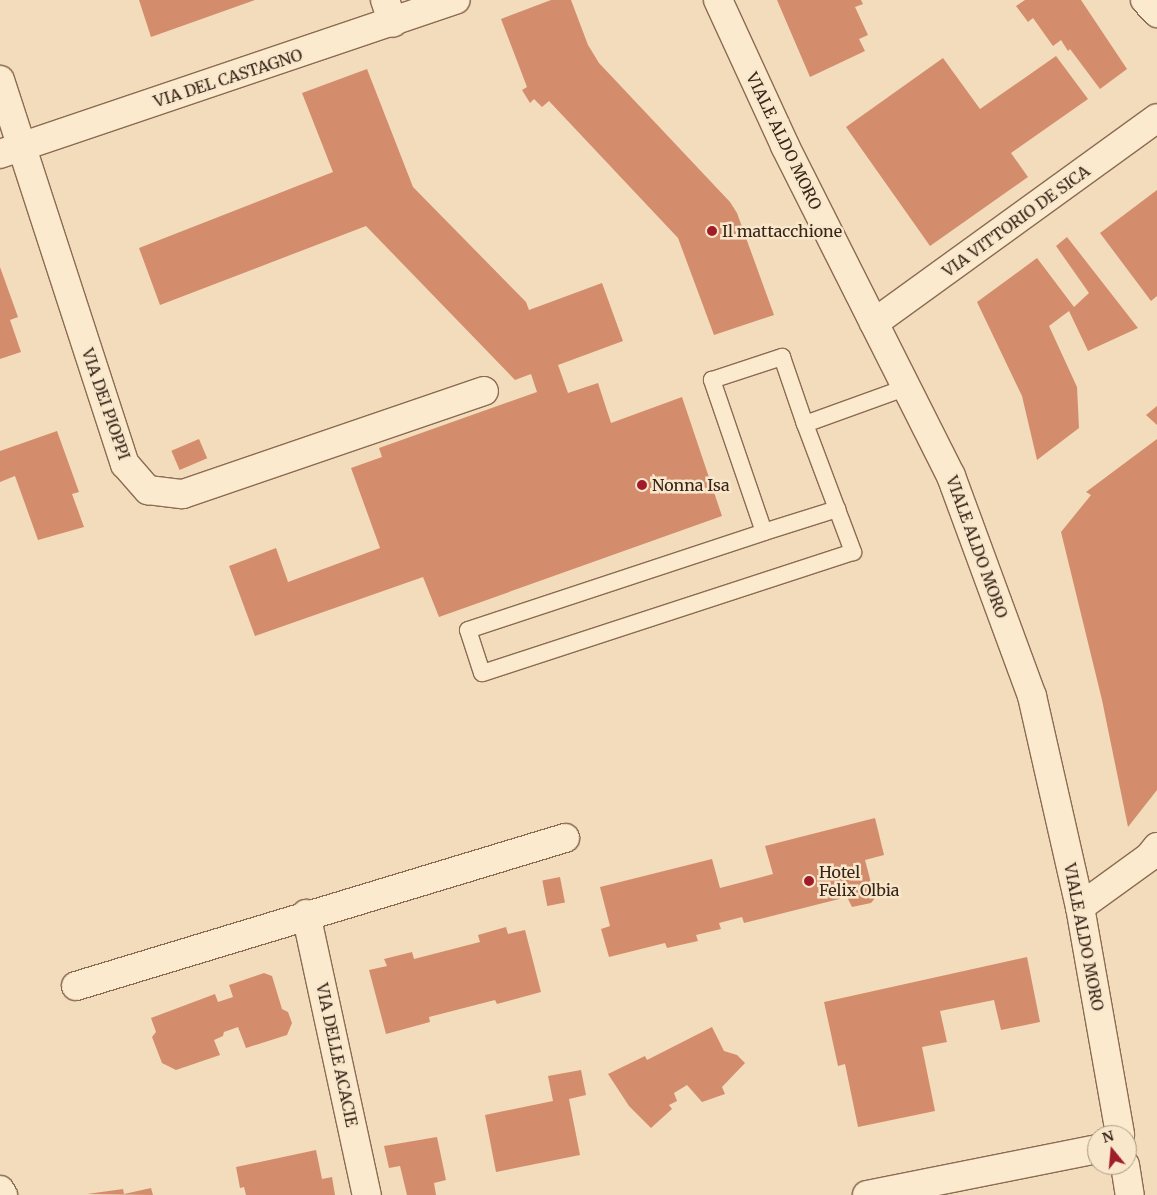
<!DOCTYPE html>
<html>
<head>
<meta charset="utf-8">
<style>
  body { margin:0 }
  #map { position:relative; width:1157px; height:1195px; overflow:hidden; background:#f2dcbb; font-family:Merriweather,serif }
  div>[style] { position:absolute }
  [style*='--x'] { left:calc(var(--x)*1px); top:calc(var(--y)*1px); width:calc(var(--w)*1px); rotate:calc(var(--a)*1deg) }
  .building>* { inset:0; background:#d48d6c; transform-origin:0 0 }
  .roads { filter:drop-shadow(1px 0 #8b6b53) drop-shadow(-1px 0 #8b6b53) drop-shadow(0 1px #8b6b53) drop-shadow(0 -1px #8b6b53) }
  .lane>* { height:16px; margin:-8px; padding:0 8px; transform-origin:8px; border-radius:8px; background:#fceace }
  .street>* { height:28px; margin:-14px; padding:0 14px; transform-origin:14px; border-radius:14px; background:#fceace }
  .secondary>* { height:28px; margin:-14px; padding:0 14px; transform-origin:14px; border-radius:14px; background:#fceace }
  .dots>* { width:14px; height:14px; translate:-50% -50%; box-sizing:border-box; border:2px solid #f9e7cb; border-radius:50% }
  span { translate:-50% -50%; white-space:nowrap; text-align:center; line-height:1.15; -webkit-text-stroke:5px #f9e7cb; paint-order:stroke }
  .street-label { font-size:16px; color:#38251a }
  .poi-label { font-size:16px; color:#38251a }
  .left { translate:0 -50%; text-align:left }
  .north { position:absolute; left:1087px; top:1125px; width:50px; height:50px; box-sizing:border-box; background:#f9e7cb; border:1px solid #ac9984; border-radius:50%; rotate:343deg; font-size:14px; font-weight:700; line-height:20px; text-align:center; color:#38251a }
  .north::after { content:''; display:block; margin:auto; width:18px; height:22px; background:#9f1d2b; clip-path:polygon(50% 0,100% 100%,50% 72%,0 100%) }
</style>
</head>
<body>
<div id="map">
  <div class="building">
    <i style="clip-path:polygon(139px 0,255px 0,151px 37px)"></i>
    <i style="clip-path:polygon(551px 0,571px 0,588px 45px,599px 63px,730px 202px,737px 213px,774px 315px,714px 335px,678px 238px,549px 101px,542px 107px,534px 99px,530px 103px,522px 90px,527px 87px,501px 19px)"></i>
    <i style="clip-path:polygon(777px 0,861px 0,863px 4px,855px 7px,868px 35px,859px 39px,865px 51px,810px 77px)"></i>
    <i style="clip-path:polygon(1025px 0,1081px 0,1127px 69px,1100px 89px,1070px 49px,1068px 51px,1061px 40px,1053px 46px,1033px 18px,1028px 22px,1016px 6px)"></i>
    <i style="clip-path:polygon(1056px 56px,1088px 99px,1011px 153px,1028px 177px,930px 246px,846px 127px,943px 58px,980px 109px)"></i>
    <i style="clip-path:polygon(367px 69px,413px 187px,526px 302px,529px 310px,602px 283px,623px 341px,558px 365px,568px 393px,598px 383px,611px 423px,682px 397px,722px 516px,439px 617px,423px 577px,255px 636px,229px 566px,276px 548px,288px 582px,380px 548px,351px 468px,382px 457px,379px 448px,537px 392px,531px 374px,515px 380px,366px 226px,160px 305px,139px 248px,333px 172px,302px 93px)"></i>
    <i style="clip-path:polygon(1157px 190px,1157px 296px,1151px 301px,1100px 233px)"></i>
    <i style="clip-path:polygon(1067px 237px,1138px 328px,1088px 351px,1069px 311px,1049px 326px,1077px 387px,1079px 428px,1037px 460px,1022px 396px,977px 302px,1037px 258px,1074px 307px,1089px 293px,1056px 246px)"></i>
    <i style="clip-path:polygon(0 267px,18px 317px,10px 320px,21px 352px,0 359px)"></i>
    <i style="clip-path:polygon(1157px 406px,1157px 425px,1146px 415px)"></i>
    <i style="clip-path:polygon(57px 431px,79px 492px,72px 494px,84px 527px,38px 540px,15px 476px,0 482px,0 451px)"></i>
    <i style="left:199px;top:439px;width:21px;height:30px;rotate:67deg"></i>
    <i style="clip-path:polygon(1157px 439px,1157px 790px,1128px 827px,1102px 700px,1061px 532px,1091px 495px,1086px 492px)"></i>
    <i style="clip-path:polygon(875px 818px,884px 855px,865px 860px,875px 898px,871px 903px,852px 907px,847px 897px,744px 923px,742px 917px,719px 923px,721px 929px,696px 935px,698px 941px,667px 948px,665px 943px,609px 957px,601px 929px,610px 926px,600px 887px,712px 859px,720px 888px,773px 874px,765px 846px)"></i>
    <i style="left:560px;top:877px;width:26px;height:18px;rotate:79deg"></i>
    <i style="clip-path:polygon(506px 927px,508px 934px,525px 930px,541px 992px,497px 1004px,495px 1000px,429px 1017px,430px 1022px,386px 1034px,369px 970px,387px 966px,384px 959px,412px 952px,414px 959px,480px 942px,478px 935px)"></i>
    <i style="clip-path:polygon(1027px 957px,1040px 1022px,1001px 1030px,994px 1000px,940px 1011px,947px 1042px,922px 1047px,935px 1111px,858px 1127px,845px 1064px,838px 1066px,824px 1002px)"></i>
    <i style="clip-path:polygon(264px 973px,272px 976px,282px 1009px,288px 1012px,292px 1023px,287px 1035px,246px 1048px,238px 1027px,224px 1032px,223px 1036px,214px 1040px,220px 1055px,176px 1070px,162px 1063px,152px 1037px,156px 1032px,151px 1018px,215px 994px,218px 1002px,233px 997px,229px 985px)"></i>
    <i style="clip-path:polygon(712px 1027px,724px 1051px,737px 1055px,745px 1063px,722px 1087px,725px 1094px,702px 1102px,687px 1085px,674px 1093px,677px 1101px,669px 1105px,672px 1109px,651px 1128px,629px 1106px,608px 1074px,645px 1056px,647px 1060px)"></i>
    <i style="clip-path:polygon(581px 1070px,586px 1095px,569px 1099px,580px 1155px,496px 1172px,485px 1115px,553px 1101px,548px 1076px)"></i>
    <i style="clip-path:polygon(437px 1137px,446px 1180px,434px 1183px,436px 1195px,407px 1195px,400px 1166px,389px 1168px,384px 1146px)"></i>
    <i style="clip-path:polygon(316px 1150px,322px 1179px,332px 1177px,335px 1195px,246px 1195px,244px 1187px,240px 1188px,236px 1167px)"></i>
    <i style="clip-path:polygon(151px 1188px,153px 1195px,87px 1194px,123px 1189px,124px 1194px)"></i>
  </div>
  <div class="roads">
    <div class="lane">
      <i style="--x:805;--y:424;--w:137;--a:69.4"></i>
      <i style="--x:853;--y:552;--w:390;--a:161.9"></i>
      <i style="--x:482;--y:673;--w:45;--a:-108"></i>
      <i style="--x:468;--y:630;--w:312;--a:-18.3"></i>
      <i style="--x:764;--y:532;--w:161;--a:-108.9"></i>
      <i style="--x:712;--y:380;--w:74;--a:-18.2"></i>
      <i style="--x:782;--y:357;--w:71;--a:71.1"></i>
      <i style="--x:805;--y:424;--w:109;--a:-19.9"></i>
      <i style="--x:764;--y:532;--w:77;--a:-17.5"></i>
    </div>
    <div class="street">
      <i style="--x:385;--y:0;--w:24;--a:71"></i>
      <i style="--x:1145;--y:0;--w:18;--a:47"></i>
      <i style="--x:0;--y:80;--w:404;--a:72"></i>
      <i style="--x:125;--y:464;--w:35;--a:49"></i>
      <i style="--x:148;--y:490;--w:35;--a:7"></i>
      <i style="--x:183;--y:494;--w:318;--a:-18.9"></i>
      <i style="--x:0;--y:154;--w:481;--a:-18.7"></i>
      <i style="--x:874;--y:323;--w:349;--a:-35.9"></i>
      <i style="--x:1080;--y:907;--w:85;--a:-35.9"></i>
      <i style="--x:1149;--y:857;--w:13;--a:-51"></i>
      <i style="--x:306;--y:914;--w:288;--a:77.8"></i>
      <i style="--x:76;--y:986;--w:511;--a:-16.84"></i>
      <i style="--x:0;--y:1190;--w:6;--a:59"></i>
      <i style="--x:867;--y:1195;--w:235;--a:-11.3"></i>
    </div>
    <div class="secondary">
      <i style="--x:718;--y:0;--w:161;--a:65.3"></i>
      <i style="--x:785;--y:146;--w:369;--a:63.3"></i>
      <i style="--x:951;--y:476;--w:234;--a:69.8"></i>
      <i style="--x:1032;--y:696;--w:216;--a:77.2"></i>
      <i style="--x:1080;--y:907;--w:231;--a:80"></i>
      <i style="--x:1125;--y:1165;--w:30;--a:81"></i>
    </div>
  </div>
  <div class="dots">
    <i style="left:712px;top:231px;background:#9f1d2b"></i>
    <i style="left:642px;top:485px;background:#9f1d2b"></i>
    <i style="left:809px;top:881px;background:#9f1d2b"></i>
  </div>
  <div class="street-label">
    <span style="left:228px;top:78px;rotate:-18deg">VIA DEL CASTAGNO</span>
    <span style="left:784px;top:141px;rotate:64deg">VIALE ALDO MORO</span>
    <span style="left:1016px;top:221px;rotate:-36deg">VIA VITTORIO DE SICA</span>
    <span style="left:106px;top:404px;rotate:71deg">VIA DEI PIOPPI</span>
    <span style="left:977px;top:547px;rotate:70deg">VIALE ALDO MORO</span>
    <span style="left:1084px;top:937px;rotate:79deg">VIALE ALDO MORO</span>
    <span style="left:337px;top:1055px;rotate:78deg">VIA DELLE ACACIE</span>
  </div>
  <div class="poi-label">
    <span class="left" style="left:722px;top:231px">Il mattacchione</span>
    <span class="left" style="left:652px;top:485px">Nonna Isa</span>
    <span class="left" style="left:819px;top:881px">Hotel<br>Felix Olbia</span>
  </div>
  <div class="north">N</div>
</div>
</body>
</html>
